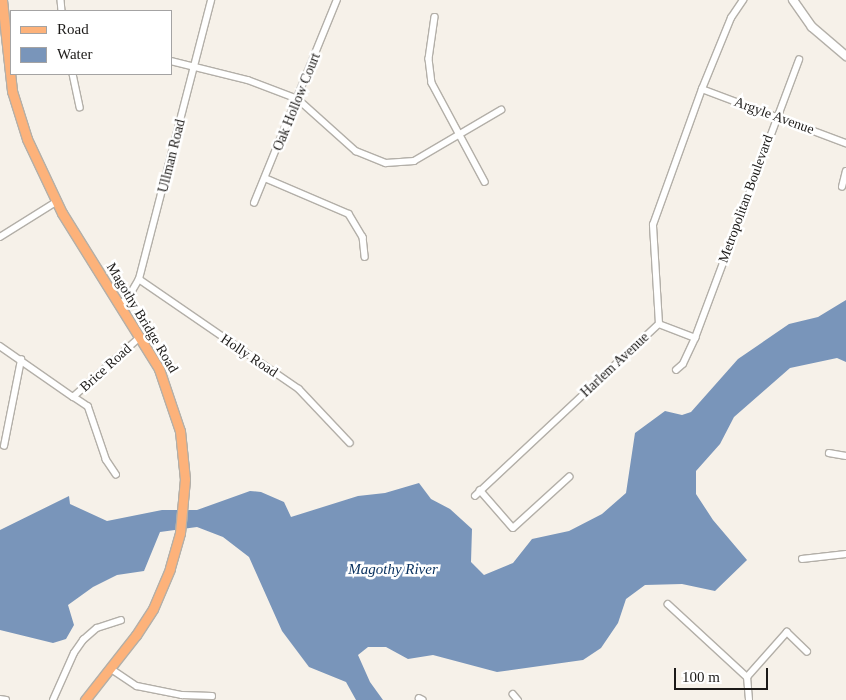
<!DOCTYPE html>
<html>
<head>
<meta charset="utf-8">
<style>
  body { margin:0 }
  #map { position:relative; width:846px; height:700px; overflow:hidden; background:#f6f1e9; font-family:"Times New Roman",serif }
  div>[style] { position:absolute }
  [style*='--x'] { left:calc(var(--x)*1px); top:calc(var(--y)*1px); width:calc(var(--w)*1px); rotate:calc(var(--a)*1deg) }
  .water>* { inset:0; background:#7995ba }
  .roads { filter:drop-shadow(1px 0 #b3afa8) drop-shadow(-1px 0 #b3afa8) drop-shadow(0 1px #b3afa8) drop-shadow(0 -1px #b3afa8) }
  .minor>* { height:5.5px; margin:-2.75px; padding:0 2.75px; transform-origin:2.75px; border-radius:2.75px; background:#fff }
  .tertiary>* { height:8px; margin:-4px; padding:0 4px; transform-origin:4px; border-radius:4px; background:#fff }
  .primary>* { height:9px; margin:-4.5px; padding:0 4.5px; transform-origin:4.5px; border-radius:4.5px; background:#fdb27a }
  span { translate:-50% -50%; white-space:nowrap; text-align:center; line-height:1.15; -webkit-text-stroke:5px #fff; paint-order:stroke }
  .street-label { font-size:14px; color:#1c1a18 }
  .water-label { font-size:15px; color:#08315f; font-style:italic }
  .legend { position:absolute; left:10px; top:10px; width:162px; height:65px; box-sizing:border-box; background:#fff; border:1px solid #a4a3a3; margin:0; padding:6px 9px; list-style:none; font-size:15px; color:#1c1a18 }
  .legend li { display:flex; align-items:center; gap:10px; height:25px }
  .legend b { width:25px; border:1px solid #a4a3a3 }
  .scale { position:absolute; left:674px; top:668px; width:94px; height:22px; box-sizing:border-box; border:2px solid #1c1a18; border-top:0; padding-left:6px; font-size:15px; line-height:18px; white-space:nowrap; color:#1c1a18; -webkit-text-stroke:4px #fff; paint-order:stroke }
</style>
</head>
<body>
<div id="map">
  <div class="water">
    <i style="clip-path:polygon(846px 300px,846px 362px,837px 358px,790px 368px,734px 417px,720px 444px,696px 471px,696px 494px,713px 520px,747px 560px,715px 591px,682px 584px,645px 585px,626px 599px,618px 623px,601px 648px,583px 660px,497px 672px,433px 655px,408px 659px,386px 647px,368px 647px,358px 655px,370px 682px,383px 700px,356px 700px,346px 682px,309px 667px,282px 631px,249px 557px,223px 537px,197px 527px,160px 532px,144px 571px,117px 575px,93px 587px,68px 605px,74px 625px,66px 639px,53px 643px,0 630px,0 530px,69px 496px,70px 504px,107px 521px,162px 510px,197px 510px,250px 491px,261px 492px,284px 502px,291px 517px,358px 496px,385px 493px,419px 483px,431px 499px,450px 509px,472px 529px,471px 562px,484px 575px,513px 563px,532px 539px,569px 531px,602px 514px,626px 493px,635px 433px,665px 411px,682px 415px,691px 412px,738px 359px,789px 324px,818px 317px)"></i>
  </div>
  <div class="roads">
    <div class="minor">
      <i style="--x:61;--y:0;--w:11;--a:85"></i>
      <i style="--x:435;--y:17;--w:42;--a:98.1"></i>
      <i style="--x:429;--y:59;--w:24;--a:83"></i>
      <i style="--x:432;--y:83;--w:112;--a:61.8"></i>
      <i style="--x:171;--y:61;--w:79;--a:13.9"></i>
      <i style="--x:248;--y:80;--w:53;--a:20.8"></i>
      <i style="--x:298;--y:99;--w:78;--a:41.9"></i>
      <i style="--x:356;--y:151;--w:32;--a:22"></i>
      <i style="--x:386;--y:163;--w:28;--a:-4"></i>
      <i style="--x:414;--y:161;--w:101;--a:-30.4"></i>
      <i style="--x:73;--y:74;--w:34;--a:78"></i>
      <i style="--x:702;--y:89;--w:154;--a:20.6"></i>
      <i style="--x:265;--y:178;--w:91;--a:23.2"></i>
      <i style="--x:349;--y:214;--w:27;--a:59"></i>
      <i style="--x:363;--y:237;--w:20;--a:84"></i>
      <i style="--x:842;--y:187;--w:16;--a:-76"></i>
      <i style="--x:254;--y:203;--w:219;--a:-67.8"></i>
      <i style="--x:0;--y:237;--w:66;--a:-32"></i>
      <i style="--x:139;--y:279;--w:194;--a:34.5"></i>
      <i style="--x:299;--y:389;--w:74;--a:46.6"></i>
      <i style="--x:119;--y:305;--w:11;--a:-38"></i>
      <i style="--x:128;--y:298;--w:22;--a:-60"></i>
      <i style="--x:139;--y:279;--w:288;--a:-75.5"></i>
      <i style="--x:659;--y:324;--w:99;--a:-93.5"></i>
      <i style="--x:653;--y:225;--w:145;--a:-70.2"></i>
      <i style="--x:702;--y:89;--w:77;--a:-67.8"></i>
      <i style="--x:731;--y:18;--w:22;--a:-56"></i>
      <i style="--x:659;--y:324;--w:39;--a:21"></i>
      <i style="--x:0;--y:346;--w:89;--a:34.9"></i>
      <i style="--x:676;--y:370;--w:9;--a:-41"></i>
      <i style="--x:683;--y:364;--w:29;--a:-65"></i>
      <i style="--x:695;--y:338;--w:297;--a:-69.5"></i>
      <i style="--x:4;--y:446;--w:88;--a:-78.8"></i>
      <i style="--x:829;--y:453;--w:17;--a:10"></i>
      <i style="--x:116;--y:475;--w:18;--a:-124"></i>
      <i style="--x:106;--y:460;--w:56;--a:-108.8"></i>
      <i style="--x:88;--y:407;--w:18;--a:-146"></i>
      <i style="--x:73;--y:397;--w:90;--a:-41.8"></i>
      <i style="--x:480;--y:490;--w:50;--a:49"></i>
      <i style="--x:513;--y:528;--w:76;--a:-42.3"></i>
      <i style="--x:475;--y:496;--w:252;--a:-43.1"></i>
      <i style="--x:802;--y:559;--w:44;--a:-6.5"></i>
      <i style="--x:668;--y:604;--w:108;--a:42.7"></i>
      <i style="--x:110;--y:668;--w:32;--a:34"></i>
      <i style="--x:137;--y:686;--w:46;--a:11.3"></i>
      <i style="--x:182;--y:695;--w:30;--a:2"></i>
      <i style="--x:513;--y:694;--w:8;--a:50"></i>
      <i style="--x:419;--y:698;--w:4;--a:27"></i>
      <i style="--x:0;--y:699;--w:6;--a:9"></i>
      <i style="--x:53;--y:700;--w:51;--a:-65.9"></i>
      <i style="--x:74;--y:653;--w:16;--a:-55"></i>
      <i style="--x:83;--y:640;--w:18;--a:-41"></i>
      <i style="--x:97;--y:628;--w:25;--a:-18"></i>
      <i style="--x:749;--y:700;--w:23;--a:-95"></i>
      <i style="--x:747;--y:677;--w:60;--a:-48.4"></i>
      <i style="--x:787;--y:632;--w:28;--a:44"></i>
    </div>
    <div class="tertiary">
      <i style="--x:793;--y:0;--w:33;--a:55"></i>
      <i style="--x:812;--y:27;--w:45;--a:40.5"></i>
    </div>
    <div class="primary">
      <i style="--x:2;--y:0;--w:92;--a:83.7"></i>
      <i style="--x:12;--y:91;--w:50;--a:72.6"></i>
      <i style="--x:27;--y:139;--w:82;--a:64.7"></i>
      <i style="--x:62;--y:213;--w:184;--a:58.1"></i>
      <i style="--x:159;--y:369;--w:65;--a:71.3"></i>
      <i style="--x:180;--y:431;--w:48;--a:84.1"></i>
      <i style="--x:185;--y:479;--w:54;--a:95.3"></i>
      <i style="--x:180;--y:533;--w:37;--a:106"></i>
      <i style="--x:170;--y:569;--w:43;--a:113"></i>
      <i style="--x:153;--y:609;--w:31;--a:123"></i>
      <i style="--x:136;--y:635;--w:83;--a:128.1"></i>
    </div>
  </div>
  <div class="street-label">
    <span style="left:297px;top:102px;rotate:-68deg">Oak Hollow Court</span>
    <span style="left:774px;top:116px;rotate:20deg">Argyle Avenue</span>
    <span style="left:172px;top:156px;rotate:-76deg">Ullman Road</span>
    <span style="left:746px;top:199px;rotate:-70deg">Metropolitan Boulevard</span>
    <span style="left:142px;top:318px;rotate:59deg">Magothy Bridge Road</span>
    <span style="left:249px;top:356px;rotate:34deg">Holly Road</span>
    <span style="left:615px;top:365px;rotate:-43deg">Harlem Avenue</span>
    <span style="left:106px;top:368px;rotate:-42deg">Brice Road</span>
  </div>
  <div class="water-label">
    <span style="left:393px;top:570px">Magothy River</span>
  </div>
  <ul class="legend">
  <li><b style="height:6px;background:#fdb27a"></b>Road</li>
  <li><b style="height:14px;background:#7995ba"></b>Water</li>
  </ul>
  <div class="scale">100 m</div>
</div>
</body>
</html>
